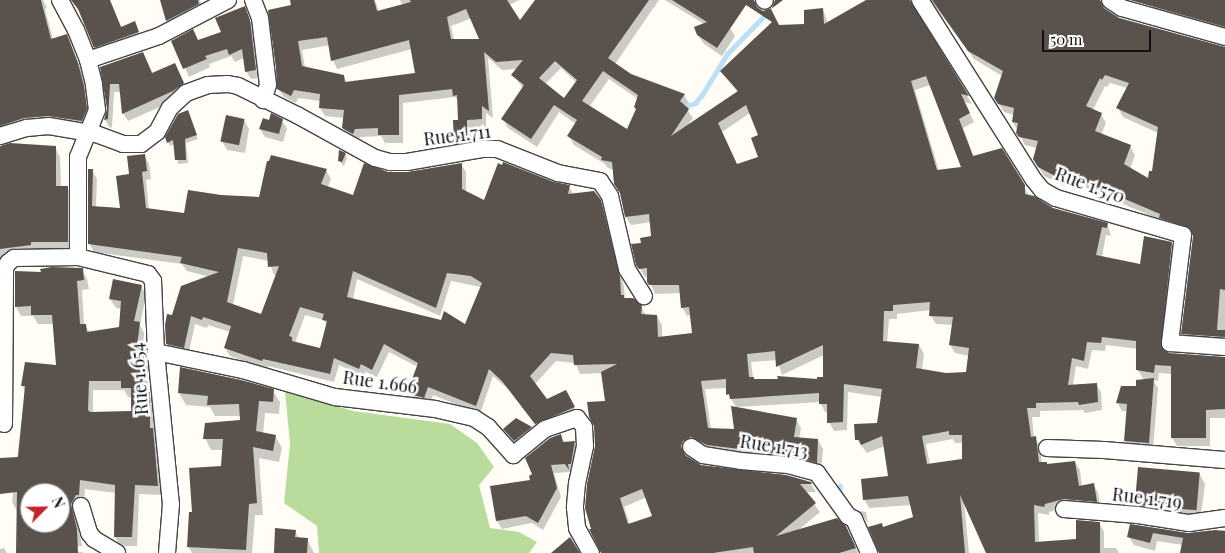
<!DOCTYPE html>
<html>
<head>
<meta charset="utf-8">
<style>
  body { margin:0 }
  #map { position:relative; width:1225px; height:553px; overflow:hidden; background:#fffdf5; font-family:"Playfair Display",serif }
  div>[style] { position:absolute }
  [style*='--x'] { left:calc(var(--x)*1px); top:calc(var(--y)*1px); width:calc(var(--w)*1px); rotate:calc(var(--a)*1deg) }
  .forest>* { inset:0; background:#b9dc9c }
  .shadow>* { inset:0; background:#0003 }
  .stream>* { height:4.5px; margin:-2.25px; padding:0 2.25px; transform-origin:2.25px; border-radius:2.25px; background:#b9e0f7 }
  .building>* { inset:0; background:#5a524d; transform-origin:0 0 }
  .roads { filter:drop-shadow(1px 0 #444) drop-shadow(-1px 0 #444) drop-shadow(0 1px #444) drop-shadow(0 -1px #444) }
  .street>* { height:16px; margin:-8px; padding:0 8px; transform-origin:8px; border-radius:8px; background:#fff }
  span { translate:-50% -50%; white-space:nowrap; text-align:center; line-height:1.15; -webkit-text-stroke:5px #fff; paint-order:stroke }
  .street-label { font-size:18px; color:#111 }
  .north { position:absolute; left:20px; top:483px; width:50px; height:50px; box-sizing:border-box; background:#fff; border:1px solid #a0a0a0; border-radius:50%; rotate:67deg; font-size:14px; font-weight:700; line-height:20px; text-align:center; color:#111 }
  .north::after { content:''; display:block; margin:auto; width:18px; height:22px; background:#c4262e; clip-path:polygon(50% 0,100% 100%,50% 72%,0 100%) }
  .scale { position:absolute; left:1042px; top:30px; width:109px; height:22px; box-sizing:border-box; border:2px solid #111; border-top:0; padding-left:6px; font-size:15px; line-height:18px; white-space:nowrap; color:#111; -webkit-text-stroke:4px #fff; paint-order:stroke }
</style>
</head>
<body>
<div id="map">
  <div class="forest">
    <i style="clip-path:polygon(285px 391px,353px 411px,450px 424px,477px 443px,494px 467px,479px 485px,490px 528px,519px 532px,537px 542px,529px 553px,319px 553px,317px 526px,284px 503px,290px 444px)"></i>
  </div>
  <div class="shadow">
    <i style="clip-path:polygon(0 0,43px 0,47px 8px,45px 9px,53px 39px,66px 36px,83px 73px,91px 118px,87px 130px,0 137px)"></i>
    <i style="clip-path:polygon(71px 0,96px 0,111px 5px,122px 28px,134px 23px,143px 42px,100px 56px,81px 13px)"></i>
    <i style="clip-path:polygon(162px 0,200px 0,204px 15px,173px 30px,167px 20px)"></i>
    <i style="clip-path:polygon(evenodd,291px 0,375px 0,379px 12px,403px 6px,400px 0,519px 0,508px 6px,520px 22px,537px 0,659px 0,615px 64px,630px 75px,684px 95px,689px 103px,686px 108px,693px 118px,687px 126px,738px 93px,722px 71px,779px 27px,805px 25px,823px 10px,828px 23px,867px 0,910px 0,916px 14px,972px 104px,964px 102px,974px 122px,963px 128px,974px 157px,1024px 186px,1029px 196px,1053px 209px,1107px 224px,1111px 236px,1106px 235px,1102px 257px,1141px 265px,1171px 243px,1176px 252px,1166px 352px,1169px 354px,1225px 357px,1225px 418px,1210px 418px,1210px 446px,1177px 446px,1172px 438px,1172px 374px,1159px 373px,1158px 381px,1153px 380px,1158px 388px,1153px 450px,1130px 449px,1125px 440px,1127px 411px,1122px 411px,1117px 402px,1144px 380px,1138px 370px,1138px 349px,1106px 345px,1105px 351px,1092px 350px,1088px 369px,1076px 366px,1073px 385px,1096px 384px,1101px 392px,1102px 410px,1085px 413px,1083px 410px,1040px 411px,1040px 417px,1032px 417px,1034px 438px,1040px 446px,1042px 463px,1047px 463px,1048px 465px,1075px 462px,1080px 470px,1082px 486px,1093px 484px,1098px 493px,1101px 510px,1070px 507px,1049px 512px,1049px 515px,1038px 513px,1039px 543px,1077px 540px,1099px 523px,1104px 532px,1104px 548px,1116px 548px,1119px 553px,987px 553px,964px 502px,969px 553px,879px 553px,883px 528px,915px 518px,912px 505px,869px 508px,864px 499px,890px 478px,885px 446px,867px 453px,857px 440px,878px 424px,882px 397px,848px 392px,847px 430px,834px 431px,829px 422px,828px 412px,825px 412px,820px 402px,736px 407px,728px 394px,728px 388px,705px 389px,711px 429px,735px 430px,796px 419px,801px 428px,799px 439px,818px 440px,823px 449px,821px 471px,687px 450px,685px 457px,701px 466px,810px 483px,816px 492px,805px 492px,820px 512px,796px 532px,851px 536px,858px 553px,601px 553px,606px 402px,602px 373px,580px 374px,575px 363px,556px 361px,535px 384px,547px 401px,570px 400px,578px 416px,541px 432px,508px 389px,493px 376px,480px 414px,433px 395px,429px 406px,413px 401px,409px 392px,418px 367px,389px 352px,377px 377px,366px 372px,364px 377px,339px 365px,334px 382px,268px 366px,267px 369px,230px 356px,225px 348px,230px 332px,208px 325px,207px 328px,195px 324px,188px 356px,172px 352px,167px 343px,173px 316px,210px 277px,187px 271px,182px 264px,94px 252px,89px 243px,92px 170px,97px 179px,96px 207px,121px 209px,131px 175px,144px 155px,149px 164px,151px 179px,146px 180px,149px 210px,185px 214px,221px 196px,260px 198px,326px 170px,331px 179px,328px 187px,354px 196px,407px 173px,461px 164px,466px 172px,466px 192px,485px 202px,554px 184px,569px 187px,574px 195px,600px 201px,605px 210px,624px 287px,625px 299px,641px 306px,646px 316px,657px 316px,662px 325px,662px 338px,694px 334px,691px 315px,687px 316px,682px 307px,681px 293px,655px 294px,648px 277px,645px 277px,638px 265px,642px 244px,652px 237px,651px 222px,631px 225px,626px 217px,614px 170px,608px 168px,605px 164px,574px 145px,569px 136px,576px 124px,559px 112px,537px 147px,508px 128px,503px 119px,523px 88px,513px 75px,517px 69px,502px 70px,488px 58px,493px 118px,486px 113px,486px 128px,471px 128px,471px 150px,460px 150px,455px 142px,459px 121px,459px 103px,455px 97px,403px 103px,403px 143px,385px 143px,381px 136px,360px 137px,358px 142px,348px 137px,343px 128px,344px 118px,325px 116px,320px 108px,321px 101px,298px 98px,296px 103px,284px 97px,278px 89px,291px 0,472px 18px,481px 40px,454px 40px,451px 26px,472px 18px,291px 0,330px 45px,333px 60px,337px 69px,412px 49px,417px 74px,347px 83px,343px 76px,305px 68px,302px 50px,330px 45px,291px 0,561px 68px,577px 83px,565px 100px,545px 84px,561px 68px,291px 0,609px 79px,638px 99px,637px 110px,627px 130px,589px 107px,609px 79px,291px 0,930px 85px,962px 168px,939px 171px,915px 90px,930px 85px,291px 0,750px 113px,760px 136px,759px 157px,737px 165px,722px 132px,750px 113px,291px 0,243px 256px,269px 261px,274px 275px,277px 275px,262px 315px,233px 305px,243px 256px,291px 0,357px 279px,440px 316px,451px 281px,481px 287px,465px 326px,353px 299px,357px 279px,291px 0,931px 310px,931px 316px,936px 324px,953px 325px,950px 345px,955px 353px,969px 356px,967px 374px,946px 374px,922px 370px,924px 354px,919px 345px,887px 343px,889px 319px,897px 319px,897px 314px,931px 310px,291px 0,305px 315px,324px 320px,327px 326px,321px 349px,295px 343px,305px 315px,291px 0,824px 355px,825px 378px,818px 381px,755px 381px,753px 378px,751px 362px,777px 360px,782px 375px,824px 355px,291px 0,953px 439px,955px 443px,963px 443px,963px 460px,930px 465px,926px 444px,953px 439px,291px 0,647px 497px,654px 517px,630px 525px,624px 507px,647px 497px)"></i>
    <i style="clip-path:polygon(665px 0,750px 0,729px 26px,735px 36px,722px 56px,704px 44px,698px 35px,704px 24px)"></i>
    <i style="clip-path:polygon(evenodd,930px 0,1100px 0,1105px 9px,1116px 17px,1225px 48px,1225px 346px,1187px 342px,1182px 334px,1194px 236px,1166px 226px,1163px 221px,1067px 180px,1064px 186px,1044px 176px,1034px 159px,1037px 148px,1025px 145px,1013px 122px,1014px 115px,1004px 112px,995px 98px,1002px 76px,974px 59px,930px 0,1110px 83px,1127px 88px,1118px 108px,1123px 117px,1158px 133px,1153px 173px,1148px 180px,1130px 169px,1135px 155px,1130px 146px,1101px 135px,1106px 123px,1101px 114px,1093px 110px,1105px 86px,1107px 87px,1110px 83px)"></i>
    <i style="clip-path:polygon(1225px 0,1225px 33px,1158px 14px,1153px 6px)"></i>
    <i style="clip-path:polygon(244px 7px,254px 30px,260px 78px,251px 79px,246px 71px,244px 58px,235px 62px,231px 56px,209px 64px,210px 67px,189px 77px,173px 41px,199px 41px,222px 33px)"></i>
    <i style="clip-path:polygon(143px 53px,153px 74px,175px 64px,188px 92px,178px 99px,128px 121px,123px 113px,121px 92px,114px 92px,112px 127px,110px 128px,105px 120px,108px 109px,101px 67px)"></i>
    <i style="clip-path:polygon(188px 111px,198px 139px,186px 143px,188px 163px,178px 164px,175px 144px,170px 146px,168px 142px)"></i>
    <i style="clip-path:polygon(244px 120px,249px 129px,245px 153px,227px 150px,222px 141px)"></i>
    <i style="clip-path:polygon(282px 120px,287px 129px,283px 142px,265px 137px,260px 129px)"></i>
    <i style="clip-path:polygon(0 147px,55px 147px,60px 157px,61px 187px,67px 187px,73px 196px,73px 251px,0 258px)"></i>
    <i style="clip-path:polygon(345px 154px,347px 158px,344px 166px,339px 161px)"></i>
    <i style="clip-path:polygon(evenodd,82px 270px,87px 279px,89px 289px,82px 290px,84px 325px,90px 332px,120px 328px,122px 309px,116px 308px,110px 299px,141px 286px,146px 295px,140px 325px,144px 333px,143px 349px,147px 356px,148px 370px,147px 393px,155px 403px,154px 432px,158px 439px,163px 495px,139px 494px,137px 546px,120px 546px,115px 537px,116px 493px,85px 489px,84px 504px,76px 514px,82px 546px,57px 547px,85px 553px,17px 553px,18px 509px,17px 511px,12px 502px,25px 391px,22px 385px,58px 366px,54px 324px,38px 324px,33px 316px,21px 316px,16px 307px,42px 273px,82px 270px,93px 390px,124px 390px,128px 397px,132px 397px,132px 412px,93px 413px,93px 390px,82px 270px,30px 493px,60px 493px,60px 523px,30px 523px,30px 493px)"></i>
    <i style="clip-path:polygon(273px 391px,280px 402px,279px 414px,265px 413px,263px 434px,275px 436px,282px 448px,279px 462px,259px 458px,263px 515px,255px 515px,252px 553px,192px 553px,188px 546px,194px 513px,222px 467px,224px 450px,211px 450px,205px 438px,241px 421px,241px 416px,215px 416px,210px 407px,186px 405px,179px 393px)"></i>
    <i style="clip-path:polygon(531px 428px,535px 436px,520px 449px,505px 429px)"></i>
    <i style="clip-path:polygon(561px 436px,565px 443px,574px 443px,578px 450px,572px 474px,571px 472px,554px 473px,561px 497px,543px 530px,532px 523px,502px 529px,497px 521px,491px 487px,532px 481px)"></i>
    <i style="clip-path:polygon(1199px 473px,1205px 484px,1200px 522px,1143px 515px,1137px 504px)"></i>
    <i style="clip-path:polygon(860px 511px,866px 512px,868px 523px,861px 514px)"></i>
    <i style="clip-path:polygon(1131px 526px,1190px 534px,1225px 530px,1225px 553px,1181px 553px,1183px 545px,1157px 541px,1155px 551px,1134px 545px,1129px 537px)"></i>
    <i style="clip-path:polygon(295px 531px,299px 539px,307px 539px,314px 553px,275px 553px)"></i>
    <i style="clip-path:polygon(4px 548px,7px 553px,0 553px,0 549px)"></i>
  </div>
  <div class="stream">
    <i style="--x:683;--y:107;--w:13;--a:-18"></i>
    <i style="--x:695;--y:103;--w:11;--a:-49"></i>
    <i style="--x:702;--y:95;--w:48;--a:-58.6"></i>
    <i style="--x:727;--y:54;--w:57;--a:-45.7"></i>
    <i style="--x:839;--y:497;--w:11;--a:-85"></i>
  </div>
  <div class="building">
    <i style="clip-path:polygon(0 0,41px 0,51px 39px,67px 34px,78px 63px,84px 86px,87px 109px,82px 121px,48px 116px,24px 118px,0 126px)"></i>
    <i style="clip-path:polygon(71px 0,110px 0,121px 27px,135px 21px,139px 32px,94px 48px,78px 9px)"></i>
    <i style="clip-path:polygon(160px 0,198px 0,199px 4px,166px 21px)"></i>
    <i style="clip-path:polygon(evenodd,290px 0,374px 0,377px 11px,411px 2px,410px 0,507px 0,520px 20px,535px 0,649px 0,608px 58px,631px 74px,685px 94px,680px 101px,689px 109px,671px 136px,738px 91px,720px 71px,772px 22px,746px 5px,717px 48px,697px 35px,694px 27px,707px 22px,672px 0,754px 0,757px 7px,763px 11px,772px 8px,775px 0,783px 0,771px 9px,779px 25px,804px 24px,804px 10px,823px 8px,824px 24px,866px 0,910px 0,969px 96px,961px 94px,970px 113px,959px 119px,973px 156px,1002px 148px,1025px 185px,1025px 194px,1034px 196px,1053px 208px,1108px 223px,1107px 228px,1102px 227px,1096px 255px,1140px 264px,1144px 236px,1172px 242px,1161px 347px,1169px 353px,1225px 357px,1225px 409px,1206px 410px,1206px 438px,1171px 438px,1171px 366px,1155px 365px,1154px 373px,1136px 370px,1136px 341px,1102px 337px,1101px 343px,1087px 342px,1084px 361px,1072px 358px,1068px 385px,1097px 383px,1098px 402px,1079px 405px,1078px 402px,1036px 403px,1036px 408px,1027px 408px,1031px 437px,1036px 436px,1039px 462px,1047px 462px,1047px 464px,1075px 461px,1079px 486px,1094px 483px,1097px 502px,1064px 499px,1045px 504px,1044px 507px,1034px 505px,1035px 542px,1076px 539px,1076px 520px,1100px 522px,1100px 553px,986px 553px,960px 495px,965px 553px,879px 553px,868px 527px,882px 523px,883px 527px,913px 517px,908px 496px,863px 500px,861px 479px,888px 476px,882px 436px,861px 445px,859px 440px,855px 440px,854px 424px,877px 423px,882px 389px,844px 384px,843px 422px,827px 423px,827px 404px,819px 404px,819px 393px,730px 399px,729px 394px,726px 395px,726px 379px,701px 381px,708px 428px,734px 429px,731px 406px,797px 418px,794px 437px,818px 439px,817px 463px,789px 455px,707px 445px,691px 437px,683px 441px,681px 446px,685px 455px,701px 465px,786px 475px,811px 482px,812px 484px,800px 484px,816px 503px,776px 536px,837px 518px,846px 526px,856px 548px,839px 553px,754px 553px,753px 547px,713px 553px,601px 553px,589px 529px,591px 529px,585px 508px,587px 484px,595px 446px,594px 426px,589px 417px,587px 402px,605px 401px,601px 372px,617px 364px,574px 365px,573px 355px,551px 353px,530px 376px,547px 399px,566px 390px,575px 407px,535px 424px,502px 381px,489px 369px,476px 406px,428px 387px,424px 398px,407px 393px,418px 363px,384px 344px,372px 370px,361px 364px,359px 369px,334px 358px,330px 374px,263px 359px,262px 361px,224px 348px,231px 326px,203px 317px,202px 320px,191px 316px,184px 348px,166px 344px,165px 325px,167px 314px,172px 315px,181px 286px,219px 272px,180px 263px,182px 257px,88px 244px,88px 169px,93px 169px,92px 206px,120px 208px,116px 176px,129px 174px,127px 156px,145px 154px,147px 171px,142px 172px,146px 208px,184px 213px,188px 190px,221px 195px,259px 197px,267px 161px,269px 161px,271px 155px,327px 169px,321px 184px,353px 195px,364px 163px,388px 172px,407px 172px,462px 163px,462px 189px,484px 200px,498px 163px,502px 165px,503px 162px,554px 182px,570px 185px,568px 194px,594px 191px,601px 200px,620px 277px,621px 295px,624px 295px,624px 298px,633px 298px,642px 305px,641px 314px,657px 315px,658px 337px,692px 333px,689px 307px,681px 308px,679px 285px,649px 285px,647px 282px,647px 268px,639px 269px,636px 265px,631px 244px,641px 243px,640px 238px,651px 236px,649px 214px,625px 217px,620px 193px,614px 184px,612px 162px,601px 160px,602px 157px,567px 136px,577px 120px,554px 105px,531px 139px,501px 119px,524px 85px,511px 75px,523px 60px,496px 62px,484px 52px,489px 111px,482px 106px,482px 119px,467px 120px,467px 141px,454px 142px,453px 120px,458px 120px,457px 95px,453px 96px,452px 89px,399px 95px,399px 135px,378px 135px,378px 128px,355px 129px,353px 134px,342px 128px,344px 110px,319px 108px,320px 94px,294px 90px,291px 96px,277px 89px,276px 68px,268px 10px,291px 5px,290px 0,466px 9px,479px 39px,451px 39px,447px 17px,466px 9px,290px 0,327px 37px,331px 61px,409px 40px,415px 73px,345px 82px,344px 75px,302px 66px,298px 41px,327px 37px,290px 0,555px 61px,577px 80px,564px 98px,539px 78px,555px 61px,290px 0,603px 71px,638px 95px,634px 107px,636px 109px,627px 129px,582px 101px,603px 71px,290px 0,926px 76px,961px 167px,937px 170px,911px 81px,926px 76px,290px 0,746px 105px,758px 135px,751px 138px,758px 157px,737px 164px,718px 123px,746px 105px,290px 0,238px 248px,267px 253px,268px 267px,279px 266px,261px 314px,227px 302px,238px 248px,290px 0,353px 271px,436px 308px,447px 273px,471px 276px,482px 283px,465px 324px,444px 311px,441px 320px,347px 297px,353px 271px,290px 0,930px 302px,929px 316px,953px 317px,949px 345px,969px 348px,966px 372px,946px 373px,916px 368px,919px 344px,883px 341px,884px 311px,893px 311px,893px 305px,930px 302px,290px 0,300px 307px,324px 314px,322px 320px,327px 321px,320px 348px,292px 341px,292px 337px,289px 336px,300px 307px,290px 0,823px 345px,823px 377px,817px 377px,817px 379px,777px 376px,778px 379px,754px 379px,754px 377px,749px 377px,747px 354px,775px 351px,776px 367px,823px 345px,290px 0,949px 431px,949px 435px,962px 435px,962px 459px,927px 464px,922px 436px,949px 431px,290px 0,642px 489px,652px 516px,628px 524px,620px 498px,642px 489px)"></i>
    <i style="clip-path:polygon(evenodd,932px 0,1100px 0,1104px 8px,1119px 18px,1225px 47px,1225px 290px,1220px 289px,1217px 330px,1225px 330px,1225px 337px,1181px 334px,1193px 236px,1190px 228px,1159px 218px,1160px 214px,1062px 172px,1059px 178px,1038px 167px,1033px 159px,1038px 141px,1019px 137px,1016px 133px,1018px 123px,1012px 122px,1014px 108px,998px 104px,994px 98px,1003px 71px,968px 51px,932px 0,1105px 75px,1129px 83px,1116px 108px,1158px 127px,1152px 171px,1149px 171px,1148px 178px,1124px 164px,1131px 145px,1095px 131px,1102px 113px,1086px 106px,1100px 78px,1102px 80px,1105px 75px)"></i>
    <i style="clip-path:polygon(1130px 0,1225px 0,1225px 27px)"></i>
    <i style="clip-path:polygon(245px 6px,250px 20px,256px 70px,245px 72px,242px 49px,229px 55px,227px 49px,205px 56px,207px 59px,183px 69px,171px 41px,193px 29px,198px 40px,221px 32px,215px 18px)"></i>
    <i style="clip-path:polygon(143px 52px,152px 73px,175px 63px,184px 83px,173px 91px,122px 114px,119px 84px,110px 84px,108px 119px,104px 120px,107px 109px,100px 67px)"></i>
    <i style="clip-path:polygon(188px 110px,197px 135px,185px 139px,186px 160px,175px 160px,173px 140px,167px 143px,165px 137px,178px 114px)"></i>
    <i style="clip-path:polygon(271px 113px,283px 119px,279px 134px,259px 129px,263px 118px,269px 120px)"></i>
    <i style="left:226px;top:115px;width:19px;height:27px;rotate:12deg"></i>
    <i style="clip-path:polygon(10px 143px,56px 146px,56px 186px,68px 186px,68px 242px,31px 242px,31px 245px,0 249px,0 146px)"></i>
    <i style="clip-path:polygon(339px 150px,346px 153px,342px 162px,338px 161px)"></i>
    <i style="clip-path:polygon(evenodd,52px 267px,83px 268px,84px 280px,77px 281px,80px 324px,86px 324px,87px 332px,119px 327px,121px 301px,109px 299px,113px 279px,142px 285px,134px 321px,140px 322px,137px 346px,142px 345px,144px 359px,142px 392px,150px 392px,150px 428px,153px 428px,158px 486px,135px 485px,132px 537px,114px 537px,115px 485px,80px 480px,79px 495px,76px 495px,71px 504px,77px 529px,78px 553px,16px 553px,17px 492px,0 494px,0 458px,18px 457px,25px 386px,21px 386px,25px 362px,56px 365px,52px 315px,31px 315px,31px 306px,15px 307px,15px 271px,41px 272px,40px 269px,52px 267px,89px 381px,121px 381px,121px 388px,131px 388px,131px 411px,90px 412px,88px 410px,89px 381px,52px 267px,30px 493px,60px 493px,60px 523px,30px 523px,30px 493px)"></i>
    <i style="clip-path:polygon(180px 367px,241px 380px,274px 389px,273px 402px,259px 401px,256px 431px,276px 435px,273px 451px,253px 447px,257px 503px,249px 504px,246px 550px,187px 547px,189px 512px,192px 512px,189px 468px,221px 466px,223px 439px,203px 439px,205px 423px,240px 420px,239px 404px,207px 405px,208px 396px,178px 393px)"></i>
    <i style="clip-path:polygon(1154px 378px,1149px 443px,1124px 441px,1127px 404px,1116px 403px,1121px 386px,1136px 386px,1136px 380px)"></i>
    <i style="clip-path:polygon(516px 418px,532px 427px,514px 441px,503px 429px)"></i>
    <i style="clip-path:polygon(561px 434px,563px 442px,575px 441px,571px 464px,568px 464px,569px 470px,565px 464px,551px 465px,557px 488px,538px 523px,526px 516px,496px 521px,490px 486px,530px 480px,529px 476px,532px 474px,525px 458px,550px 438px)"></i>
    <i style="left:1138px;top:467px;width:62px;height:38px;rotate:5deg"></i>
    <i style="clip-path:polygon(1130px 524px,1188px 533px,1215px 530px,1225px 531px,1225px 553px,1180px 553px,1183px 538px,1153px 533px,1150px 543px,1127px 537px)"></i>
    <i style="clip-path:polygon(275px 528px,296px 530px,295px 537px,308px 538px,307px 553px,274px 553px)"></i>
    <i style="clip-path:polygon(570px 537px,580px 553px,551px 553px)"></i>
  </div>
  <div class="roads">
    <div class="street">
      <i style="--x:60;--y:0;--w:34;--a:62"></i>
      <i style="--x:76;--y:30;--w:32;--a:68"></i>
      <i style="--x:88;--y:60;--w:75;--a:-18.7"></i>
      <i style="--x:159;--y:36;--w:78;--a:-27.6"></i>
      <i style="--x:253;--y:0;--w:19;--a:69"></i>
      <i style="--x:260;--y:18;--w:67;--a:83.2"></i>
      <i style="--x:268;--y:85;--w:16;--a:108"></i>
      <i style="--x:764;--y:0;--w:1;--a:45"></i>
      <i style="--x:920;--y:0;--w:213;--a:57.7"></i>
      <i style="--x:1034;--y:180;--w:13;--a:51"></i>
      <i style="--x:1042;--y:190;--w:16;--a:30"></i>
      <i style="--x:1056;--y:198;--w:132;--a:16.2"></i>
      <i style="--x:1183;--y:235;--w:109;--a:96.9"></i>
      <i style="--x:1170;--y:343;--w:55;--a:4.2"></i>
      <i style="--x:1110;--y:0;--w:14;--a:34"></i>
      <i style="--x:1122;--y:8;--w:107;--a:15.7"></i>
      <i style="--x:0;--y:136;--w:28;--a:-17"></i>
      <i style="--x:27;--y:128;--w:22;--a:-5"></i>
      <i style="--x:49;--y:126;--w:48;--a:9.7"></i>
      <i style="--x:96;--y:134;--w:29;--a:20"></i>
      <i style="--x:123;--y:144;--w:18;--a:0"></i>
      <i style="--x:141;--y:144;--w:20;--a:-37"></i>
      <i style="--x:157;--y:132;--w:27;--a:-62"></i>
      <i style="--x:170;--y:108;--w:22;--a:-43"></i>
      <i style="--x:186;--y:93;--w:23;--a:-20"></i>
      <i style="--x:208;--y:85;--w:20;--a:-3"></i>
      <i style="--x:228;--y:84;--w:10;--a:11"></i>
      <i style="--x:238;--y:86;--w:66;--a:26.2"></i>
      <i style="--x:297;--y:115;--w:89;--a:28.9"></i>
      <i style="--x:375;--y:158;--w:16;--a:15"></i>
      <i style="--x:390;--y:162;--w:17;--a:0"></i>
      <i style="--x:407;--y:162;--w:76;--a:-9.8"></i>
      <i style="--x:482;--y:149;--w:15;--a:0"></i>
      <i style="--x:497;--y:149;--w:66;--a:21.5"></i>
      <i style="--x:558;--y:173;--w:43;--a:10.8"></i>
      <i style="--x:600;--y:181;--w:18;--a:56"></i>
      <i style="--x:610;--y:196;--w:75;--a:76.9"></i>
      <i style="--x:627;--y:269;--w:32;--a:58"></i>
      <i style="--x:78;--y:257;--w:100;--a:-90"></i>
      <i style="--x:78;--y:157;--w:51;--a:-68"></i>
      <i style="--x:97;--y:110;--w:26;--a:-97"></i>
      <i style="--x:94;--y:84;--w:25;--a:-104"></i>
      <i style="--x:156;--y:352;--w:89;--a:11.7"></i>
      <i style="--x:243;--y:370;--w:96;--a:16.4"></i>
      <i style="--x:335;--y:397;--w:101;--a:6.8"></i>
      <i style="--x:435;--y:409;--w:40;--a:13"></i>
      <i style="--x:474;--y:418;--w:17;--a:33"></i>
      <i style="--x:488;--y:427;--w:38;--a:48"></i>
      <i style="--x:513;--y:455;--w:41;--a:-39.1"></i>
      <i style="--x:545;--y:429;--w:34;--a:-19"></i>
      <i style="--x:577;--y:418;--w:11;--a:52"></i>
      <i style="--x:584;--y:427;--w:19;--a:87"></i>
      <i style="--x:585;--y:446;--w:38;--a:102"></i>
      <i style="--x:577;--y:483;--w:25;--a:95"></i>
      <i style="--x:575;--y:508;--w:20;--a:84"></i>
      <i style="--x:577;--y:528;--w:29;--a:61"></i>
      <i style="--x:4;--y:424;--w:156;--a:-89.6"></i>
      <i style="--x:5;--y:268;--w:6;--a:-59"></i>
      <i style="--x:8;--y:263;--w:8;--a:-40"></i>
      <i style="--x:14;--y:258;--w:64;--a:-0.9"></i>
      <i style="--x:78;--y:257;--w:72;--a:13.7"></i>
      <i style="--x:148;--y:274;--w:9;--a:54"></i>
      <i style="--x:153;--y:281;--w:71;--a:87.6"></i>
      <i style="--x:156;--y:352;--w:153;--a:84.4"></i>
      <i style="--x:171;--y:504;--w:49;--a:94.7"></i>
      <i style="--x:691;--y:447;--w:14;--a:34"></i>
      <i style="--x:703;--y:455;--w:38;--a:9"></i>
      <i style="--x:741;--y:461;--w:47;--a:4.9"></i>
      <i style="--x:788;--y:465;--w:30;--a:15"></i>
      <i style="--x:817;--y:473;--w:53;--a:54.2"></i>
      <i style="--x:848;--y:516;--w:7;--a:27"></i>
      <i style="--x:854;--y:519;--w:37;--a:66"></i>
      <i style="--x:1047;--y:448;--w:57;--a:2"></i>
      <i style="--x:1104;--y:450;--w:121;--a:4.7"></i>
      <i style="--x:81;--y:506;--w:28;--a:73"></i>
      <i style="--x:89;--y:533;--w:8;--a:50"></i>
      <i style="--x:94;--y:539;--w:27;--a:31"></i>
      <i style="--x:1064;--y:509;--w:74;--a:4.6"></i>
      <i style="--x:1138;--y:515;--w:52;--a:8.9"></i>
      <i style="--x:1189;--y:523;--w:36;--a:-8"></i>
    </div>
  </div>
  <div class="street-label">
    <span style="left:457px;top:135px;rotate:-7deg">Rue 1.711</span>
    <span style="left:1090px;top:185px;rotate:20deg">Rue 1.570</span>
    <span style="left:139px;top:379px;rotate:-94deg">Rue 1.654</span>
    <span style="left:380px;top:382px;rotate:8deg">Rue 1.666</span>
    <span style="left:774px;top:446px;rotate:9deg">Rue 1.713</span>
    <span style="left:1147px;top:498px;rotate:7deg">Rue 1.719</span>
  </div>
  <div class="north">N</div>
  <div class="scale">50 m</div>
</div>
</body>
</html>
